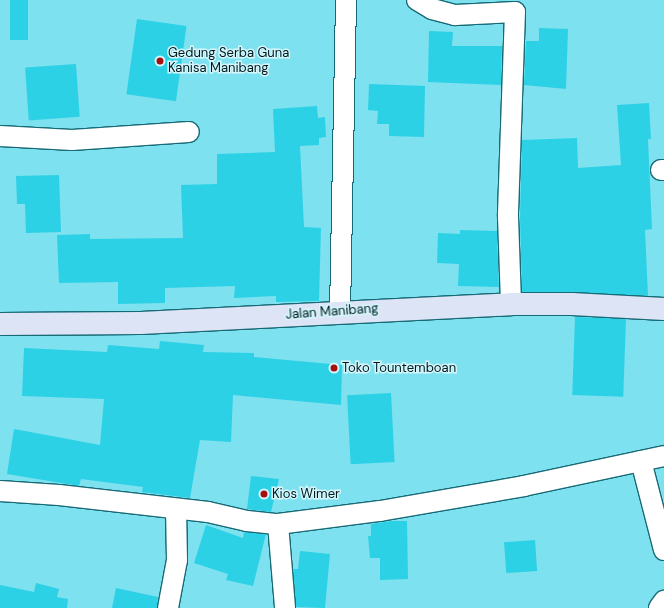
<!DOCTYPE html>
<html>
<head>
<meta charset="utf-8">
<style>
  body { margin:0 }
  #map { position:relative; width:664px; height:608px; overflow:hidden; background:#7ee1f0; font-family:"DM Sans",sans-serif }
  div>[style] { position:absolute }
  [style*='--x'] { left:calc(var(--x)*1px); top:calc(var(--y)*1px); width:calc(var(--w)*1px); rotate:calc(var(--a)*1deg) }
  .building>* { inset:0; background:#2dd1e6; transform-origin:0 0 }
  .roads { filter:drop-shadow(1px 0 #176a75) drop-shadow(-1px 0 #176a75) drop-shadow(0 1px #176a75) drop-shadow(0 -1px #176a75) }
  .street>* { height:20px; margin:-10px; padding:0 10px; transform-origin:10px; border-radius:10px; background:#fff }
  .secondary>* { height:22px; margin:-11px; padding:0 11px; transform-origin:11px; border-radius:11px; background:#dde4f6 }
  .dots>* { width:11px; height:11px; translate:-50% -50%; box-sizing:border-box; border:2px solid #d3f7fd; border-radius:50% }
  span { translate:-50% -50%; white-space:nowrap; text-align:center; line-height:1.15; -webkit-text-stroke:3px #d3f7fd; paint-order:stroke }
  .poi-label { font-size:13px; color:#00191d }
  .left { translate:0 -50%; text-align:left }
  .street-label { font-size:13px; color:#00191d }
</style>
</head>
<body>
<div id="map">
  <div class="building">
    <i style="left:10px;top:0;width:18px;height:40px"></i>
    <i style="left:137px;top:19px;width:50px;height:76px;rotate:8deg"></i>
    <i style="clip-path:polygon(539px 28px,568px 29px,566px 89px,524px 85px,526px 41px,539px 41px)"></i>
    <i style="clip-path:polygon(429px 31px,453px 32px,452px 46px,502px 46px,501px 85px,428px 82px)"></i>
    <i style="left:76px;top:64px;width:53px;height:51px;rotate:86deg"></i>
    <i style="clip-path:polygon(369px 84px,425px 86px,424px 137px,389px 136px,389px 124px,377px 124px,378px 111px,368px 110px)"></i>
    <i style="clip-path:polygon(649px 103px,651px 139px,648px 139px,652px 229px,645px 230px,648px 296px,522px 292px,520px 217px,522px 140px,577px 138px,578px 168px,621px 165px,617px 105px)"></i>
    <i style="clip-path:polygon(317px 106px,318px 118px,325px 117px,326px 137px,319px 138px,319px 145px,300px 146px,304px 227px,321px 228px,319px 301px,276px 302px,276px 296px,234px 298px,235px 286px,165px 288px,165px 303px,118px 304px,118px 282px,59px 283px,57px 235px,90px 234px,90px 239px,183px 238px,181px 185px,217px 184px,217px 154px,275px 152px,273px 109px)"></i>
    <i style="clip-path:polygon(59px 175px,61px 232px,26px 233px,25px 204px,17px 204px,16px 176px)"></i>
    <i style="clip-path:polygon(460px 230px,497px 231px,499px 287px,458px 286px,459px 264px,437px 263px,438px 233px,460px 234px)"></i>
    <i style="left:575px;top:317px;width:51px;height:78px;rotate:2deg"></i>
    <i style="clip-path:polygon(160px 341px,204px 345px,203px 352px,254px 353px,254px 357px,342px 365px,341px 405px,233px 395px,231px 442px,200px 440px,190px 498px,142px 492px,143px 487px,81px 479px,79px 486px,7px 474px,14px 429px,100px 445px,104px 399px,22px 396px,24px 348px,107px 352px,108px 345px,159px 349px)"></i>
    <i style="left:391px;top:393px;width:69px;height:44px;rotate:87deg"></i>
    <i style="clip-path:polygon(251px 476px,279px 479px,271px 512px,247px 509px)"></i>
    <i style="clip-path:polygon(392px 521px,407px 521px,408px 579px,380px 580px,380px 558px,370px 558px,368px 536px,371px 536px,371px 524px)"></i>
    <i style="clip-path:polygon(206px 525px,243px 538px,244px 532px,266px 534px,253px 586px,226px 580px,228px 574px,194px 563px)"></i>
    <i style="left:535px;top:540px;width:31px;height:31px;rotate:86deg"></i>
    <i style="clip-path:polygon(300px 551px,330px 554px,325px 608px,296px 607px,293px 569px,298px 569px)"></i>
    <i style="clip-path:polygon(36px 583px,59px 589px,57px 597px,68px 599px,67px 608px,0 608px,0 585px,34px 592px)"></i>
    <i style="clip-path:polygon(116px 588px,158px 597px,157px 608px,112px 608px)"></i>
  </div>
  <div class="roads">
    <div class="street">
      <i style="--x:417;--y:0;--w:17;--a:31"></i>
      <i style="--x:432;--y:9;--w:24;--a:15"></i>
      <i style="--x:455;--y:15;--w:60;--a:-2.9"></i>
      <i style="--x:515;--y:12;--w:205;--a:92"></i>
      <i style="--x:508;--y:217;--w:87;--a:88"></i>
      <i style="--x:0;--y:136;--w:72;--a:3.2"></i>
      <i style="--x:72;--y:140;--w:117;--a:-3.9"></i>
      <i style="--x:661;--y:170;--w:3;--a:0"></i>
      <i style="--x:340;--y:313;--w:313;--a:-88.9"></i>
      <i style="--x:641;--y:461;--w:92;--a:75.5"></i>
      <i style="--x:0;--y:491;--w:59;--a:3.9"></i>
      <i style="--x:59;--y:495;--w:150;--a:6.5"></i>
      <i style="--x:208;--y:512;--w:40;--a:13"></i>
      <i style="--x:247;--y:521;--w:31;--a:6"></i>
      <i style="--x:278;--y:524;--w:103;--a:-7.3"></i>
      <i style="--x:380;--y:511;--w:146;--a:-9.8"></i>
      <i style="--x:524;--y:486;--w:143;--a:-12.1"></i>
      <i style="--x:278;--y:524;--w:84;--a:85.2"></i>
      <i style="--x:168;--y:608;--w:49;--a:-79.4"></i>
      <i style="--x:177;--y:560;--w:50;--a:-91.1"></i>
      <i style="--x:659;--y:608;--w:9;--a:-54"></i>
    </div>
    <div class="secondary">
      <i style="--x:0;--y:324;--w:141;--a:-0.4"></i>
      <i style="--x:141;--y:323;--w:370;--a:-2.9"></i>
      <i style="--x:511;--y:304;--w:61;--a:0"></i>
      <i style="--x:572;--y:304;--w:92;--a:3.1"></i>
    </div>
  </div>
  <div class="dots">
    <i style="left:160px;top:61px;background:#a50f0e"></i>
    <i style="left:334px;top:368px;background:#a50f0e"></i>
    <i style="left:264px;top:494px;background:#a50f0e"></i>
  </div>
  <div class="poi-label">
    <span class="left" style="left:168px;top:61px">Gedung Serba Guna<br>Kanisa Manibang</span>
    <span class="left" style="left:342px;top:368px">Toko Tountemboan</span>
    <span class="left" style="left:272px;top:494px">Kios Wimer</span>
  </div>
  <div class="street-label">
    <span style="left:332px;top:312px;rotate:-4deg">Jalan Manibang</span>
  </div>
</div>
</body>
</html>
